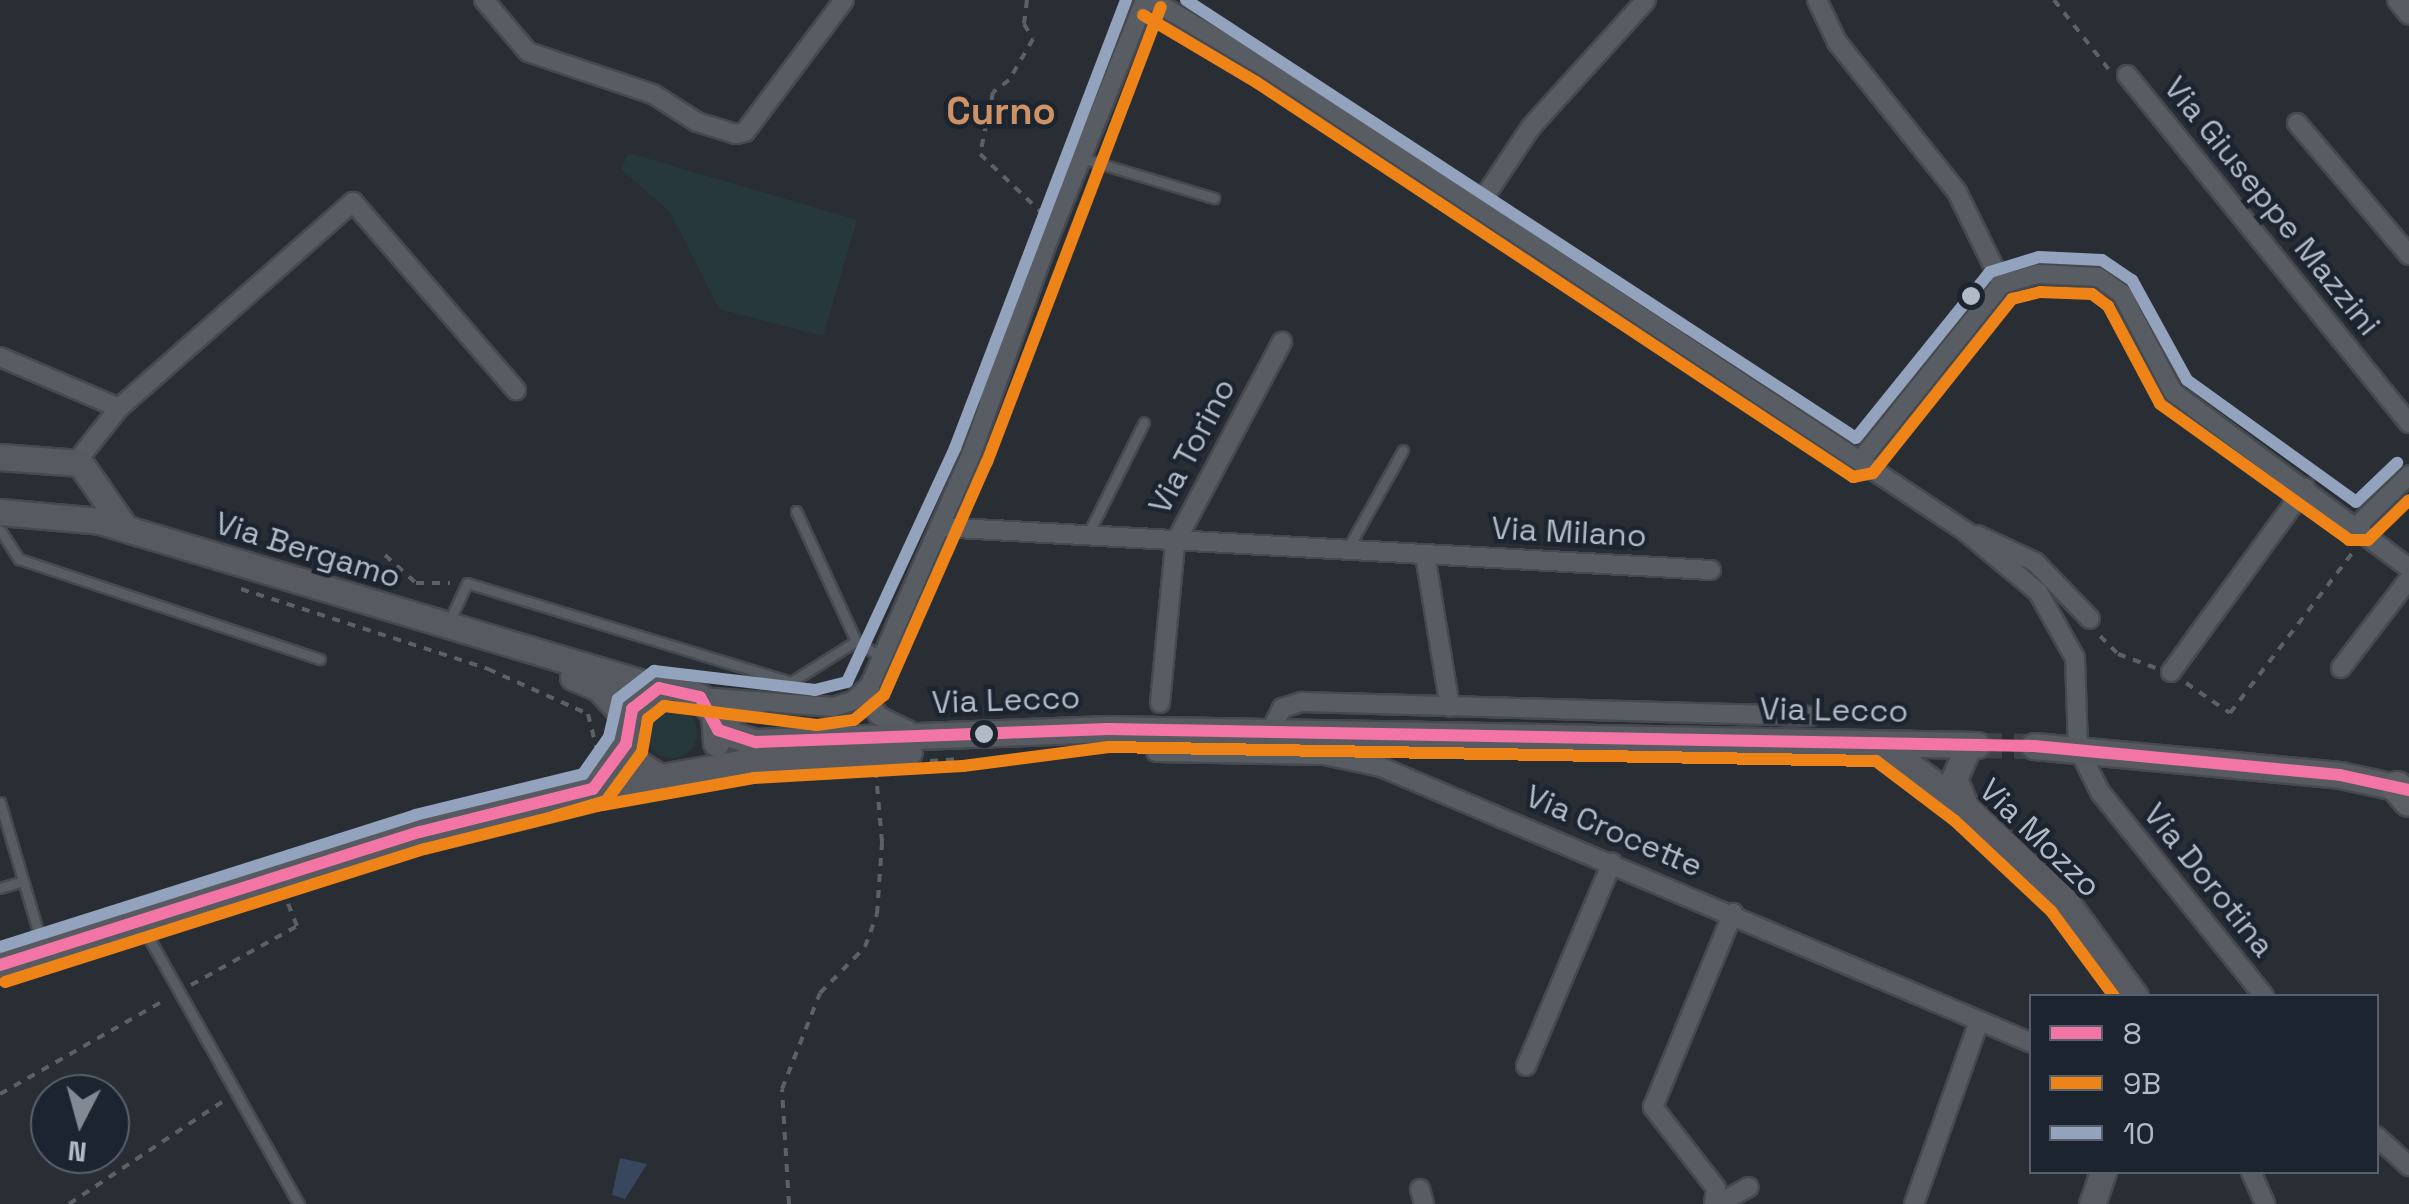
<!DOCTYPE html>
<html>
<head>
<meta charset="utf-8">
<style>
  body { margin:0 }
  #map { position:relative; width:2409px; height:1204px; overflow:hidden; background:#292e35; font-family:"Space Grotesk",sans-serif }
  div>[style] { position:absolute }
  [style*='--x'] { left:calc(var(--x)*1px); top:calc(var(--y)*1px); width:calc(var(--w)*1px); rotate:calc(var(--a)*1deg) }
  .green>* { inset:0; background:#26383b }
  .round { border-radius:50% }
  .water>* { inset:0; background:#38475e }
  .secondary-tunnel>* { height:25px; margin-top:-12.5px; transform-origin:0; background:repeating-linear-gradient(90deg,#3e434b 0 25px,transparent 0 37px) }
  .path>* { height:4px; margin-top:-2px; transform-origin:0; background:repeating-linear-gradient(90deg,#5c6167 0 8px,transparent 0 16px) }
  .roads { filter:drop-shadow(2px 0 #464a50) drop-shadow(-2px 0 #464a50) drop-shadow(0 2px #464a50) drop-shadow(0 -2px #464a50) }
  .lane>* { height:9px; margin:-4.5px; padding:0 4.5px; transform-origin:4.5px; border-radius:4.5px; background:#585c63 }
  .street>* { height:18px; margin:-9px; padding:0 9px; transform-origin:9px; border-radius:9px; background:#585c63 }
  .secondary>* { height:25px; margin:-12.5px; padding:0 12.5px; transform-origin:12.5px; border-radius:12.5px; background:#575b61 }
  .highway>* { height:30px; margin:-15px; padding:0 15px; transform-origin:15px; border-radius:15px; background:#5d6063 }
  .bus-1>* { height:12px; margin:-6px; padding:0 6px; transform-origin:6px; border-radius:6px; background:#f275a6 }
  .bus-2>* { height:12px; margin:-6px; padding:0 6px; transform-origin:6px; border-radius:6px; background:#ee8318 }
  .bus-3>* { height:12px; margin:-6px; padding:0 6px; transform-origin:6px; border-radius:6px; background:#93a3bd }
  .dots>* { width:28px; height:28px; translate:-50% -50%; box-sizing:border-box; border:5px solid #1c242f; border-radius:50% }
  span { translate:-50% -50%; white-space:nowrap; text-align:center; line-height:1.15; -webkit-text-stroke:9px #1c242f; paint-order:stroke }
  .street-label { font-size:32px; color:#b2bac6 }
  .quarter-label { font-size:38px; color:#ce9265; font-weight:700 }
  .legend { position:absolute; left:2029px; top:994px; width:350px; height:180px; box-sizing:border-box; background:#1c242f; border:2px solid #58606b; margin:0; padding:12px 18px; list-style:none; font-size:30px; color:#b2bac6 }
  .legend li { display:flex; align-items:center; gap:20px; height:50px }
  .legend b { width:50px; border:2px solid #58606b }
  .north { position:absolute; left:30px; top:1074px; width:100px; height:100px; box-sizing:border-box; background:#1c242f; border:2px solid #58606b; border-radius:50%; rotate:186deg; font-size:28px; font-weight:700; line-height:40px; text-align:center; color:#b2bac6 }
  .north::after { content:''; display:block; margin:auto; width:35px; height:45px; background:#828993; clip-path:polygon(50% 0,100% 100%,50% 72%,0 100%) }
</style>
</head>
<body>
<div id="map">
  <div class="green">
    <i style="clip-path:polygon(629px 153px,857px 220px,823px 336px,719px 309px,670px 212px,621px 169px)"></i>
    <i class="round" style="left:647px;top:708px;width:50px;height:50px"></i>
  </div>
  <div class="water">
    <i style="clip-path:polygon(620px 1158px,647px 1164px,625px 1199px,612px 1195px)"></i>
  </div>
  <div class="secondary-tunnel">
    <i style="--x:1977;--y:745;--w:57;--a:1"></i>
  </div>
  <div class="path">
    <i style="--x:1027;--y:0;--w:24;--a:97"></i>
    <i style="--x:1024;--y:24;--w:17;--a:59"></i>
    <i style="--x:1033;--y:39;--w:48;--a:120.3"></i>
    <i style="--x:1009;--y:80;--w:20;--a:143"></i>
    <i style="--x:993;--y:92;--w:63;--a:101.8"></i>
    <i style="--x:980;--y:154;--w:84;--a:43.6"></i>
    <i style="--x:2054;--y:0;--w:90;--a:51.7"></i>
    <i style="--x:385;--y:555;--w:42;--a:42.1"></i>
    <i style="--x:416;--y:583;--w:34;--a:0"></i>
    <i style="--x:241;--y:589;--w:260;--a:17.9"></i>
    <i style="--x:488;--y:669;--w:110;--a:24.2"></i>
    <i style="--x:588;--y:714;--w:36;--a:76"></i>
    <i style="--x:2100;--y:636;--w:25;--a:45"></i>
    <i style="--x:2118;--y:654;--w:40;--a:20.2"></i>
    <i style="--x:2186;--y:683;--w:53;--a:34.3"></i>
    <i style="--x:2230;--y:713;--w:203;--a:-52.6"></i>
    <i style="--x:930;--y:761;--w:26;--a:-4"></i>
    <i style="--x:191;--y:985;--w:121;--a:-29.1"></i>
    <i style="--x:297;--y:926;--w:29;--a:-112"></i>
    <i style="--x:0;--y:1094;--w:190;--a:-29.7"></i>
    <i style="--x:69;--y:1204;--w:187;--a:-33.7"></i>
    <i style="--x:789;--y:1204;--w:115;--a:-93.5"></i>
    <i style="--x:782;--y:1089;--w:103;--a:-68.4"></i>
    <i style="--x:820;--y:993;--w:64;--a:-45.6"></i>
    <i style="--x:865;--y:947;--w:35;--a:-70"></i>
    <i style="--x:877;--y:914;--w:72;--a:-86"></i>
    <i style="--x:882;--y:842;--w:68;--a:-95"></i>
  </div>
  <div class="roads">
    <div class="lane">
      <i style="--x:1082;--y:158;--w:138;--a:16.9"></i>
      <i style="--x:983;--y:398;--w:58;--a:-77.2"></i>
      <i style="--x:796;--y:511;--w:143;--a:65.2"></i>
      <i style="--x:856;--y:641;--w:30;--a:33"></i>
      <i style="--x:0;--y:530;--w:35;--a:57"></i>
      <i style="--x:19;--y:559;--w:317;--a:18.4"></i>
      <i style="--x:1087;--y:536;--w:127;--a:-63.4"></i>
      <i style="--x:1348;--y:548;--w:112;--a:-60.7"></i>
      <i style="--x:448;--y:624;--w:45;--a:-65.1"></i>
      <i style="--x:467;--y:583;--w:339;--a:17"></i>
      <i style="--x:791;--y:682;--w:77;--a:-32.2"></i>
      <i style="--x:0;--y:802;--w:152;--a:73.6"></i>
      <i style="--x:0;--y:888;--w:24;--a:-17"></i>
      <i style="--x:141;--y:924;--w:322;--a:60.6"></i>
    </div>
    <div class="street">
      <i style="--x:484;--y:0;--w:68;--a:49.8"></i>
      <i style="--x:528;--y:52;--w:132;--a:18.6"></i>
      <i style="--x:653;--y:94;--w:52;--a:32.5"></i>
      <i style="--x:697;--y:122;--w:41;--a:17.1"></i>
      <i style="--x:736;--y:134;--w:9;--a:-13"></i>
      <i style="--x:745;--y:132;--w:165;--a:-53.1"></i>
      <i style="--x:1152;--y:0;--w:131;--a:30.7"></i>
      <i style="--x:1265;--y:67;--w:840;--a:33.54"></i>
      <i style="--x:1965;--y:531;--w:95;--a:39.9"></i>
      <i style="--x:2038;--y:592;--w:76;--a:60.7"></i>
      <i style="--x:2075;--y:658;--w:90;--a:88.1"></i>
      <i style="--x:2078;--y:748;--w:49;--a:63.4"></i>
      <i style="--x:2100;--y:792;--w:262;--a:51.2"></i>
      <i style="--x:1817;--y:0;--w:47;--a:64.5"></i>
      <i style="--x:1837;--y:42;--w:192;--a:51.3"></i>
      <i style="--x:1957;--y:192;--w:102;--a:63.9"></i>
      <i style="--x:2397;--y:0;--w:19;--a:51"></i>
      <i style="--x:2127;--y:75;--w:448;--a:51"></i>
      <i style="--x:2297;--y:123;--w:173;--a:49.7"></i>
      <i style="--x:1477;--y:208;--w:97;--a:-56.3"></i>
      <i style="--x:1531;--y:127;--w:171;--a:-47.8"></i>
      <i style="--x:0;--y:357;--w:129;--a:23.2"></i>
      <i style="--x:119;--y:408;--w:69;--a:128.5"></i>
      <i style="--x:119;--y:408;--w:312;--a:-41.4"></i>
      <i style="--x:353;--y:202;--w:249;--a:49.1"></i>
      <i style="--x:1860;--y:461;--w:227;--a:-51.3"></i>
      <i style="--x:2002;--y:284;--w:37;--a:-16"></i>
      <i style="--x:2038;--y:274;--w:60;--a:2.9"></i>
      <i style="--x:2098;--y:277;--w:29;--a:35"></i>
      <i style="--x:2122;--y:294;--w:110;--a:62.5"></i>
      <i style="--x:2173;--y:392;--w:294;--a:36.7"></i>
      <i style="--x:2358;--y:525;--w:71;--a:-44.4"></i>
      <i style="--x:939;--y:527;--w:773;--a:3.19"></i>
      <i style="--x:1977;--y:535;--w:64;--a:25"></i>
      <i style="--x:2035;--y:562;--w:79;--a:46"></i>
      <i style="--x:1425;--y:555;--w:154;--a:80.7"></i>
      <i style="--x:2341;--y:668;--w:112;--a:-52.6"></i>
      <i style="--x:2171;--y:672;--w:228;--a:-53.9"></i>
      <i style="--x:870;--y:685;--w:17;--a:93"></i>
      <i style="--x:869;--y:702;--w:17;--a:54"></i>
      <i style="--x:879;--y:716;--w:34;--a:26"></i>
      <i style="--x:700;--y:697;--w:133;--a:4.3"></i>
      <i style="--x:833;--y:707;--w:21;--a:-17"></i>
      <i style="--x:853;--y:701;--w:23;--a:-43"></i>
      <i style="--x:870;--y:685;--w:251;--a:-66.3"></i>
      <i style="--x:971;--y:455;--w:220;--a:-70.3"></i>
      <i style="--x:1045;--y:248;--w:267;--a:-68"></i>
      <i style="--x:1160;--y:703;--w:161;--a:-84.6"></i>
      <i style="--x:1175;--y:543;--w:228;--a:-62"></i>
      <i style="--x:717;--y:724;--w:49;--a:-25.5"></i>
      <i style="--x:1270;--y:732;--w:27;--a:-63"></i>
      <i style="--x:1282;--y:708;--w:21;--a:-17"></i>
      <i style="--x:1302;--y:702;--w:509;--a:1.58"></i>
      <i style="--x:1156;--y:752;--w:168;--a:1"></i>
      <i style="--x:1324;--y:755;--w:58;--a:11.9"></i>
      <i style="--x:1381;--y:767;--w:707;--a:22.98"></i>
      <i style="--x:1526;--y:1066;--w:221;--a:-67.1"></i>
      <i style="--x:2376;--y:1136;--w:45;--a:42.3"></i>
      <i style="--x:2251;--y:1172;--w:35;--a:66"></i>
      <i style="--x:1420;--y:1189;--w:16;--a:75"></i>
      <i style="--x:1714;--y:1204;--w:16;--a:-83"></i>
      <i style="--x:1716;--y:1188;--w:103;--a:-127.9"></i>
      <i style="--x:1653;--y:1107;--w:210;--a:-67.6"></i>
      <i style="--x:1718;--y:1204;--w:35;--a:-29"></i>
      <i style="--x:1914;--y:1204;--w:194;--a:-70.4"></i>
    </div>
    <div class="secondary">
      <i style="--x:0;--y:457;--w:80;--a:4.3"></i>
      <i style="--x:80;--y:463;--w:79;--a:55.3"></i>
      <i style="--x:0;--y:512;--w:100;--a:5.1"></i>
      <i style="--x:100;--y:521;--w:583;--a:16.63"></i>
      <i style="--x:573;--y:677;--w:28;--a:23"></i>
      <i style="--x:599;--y:688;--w:42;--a:47.9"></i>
      <i style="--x:718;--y:730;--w:40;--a:18"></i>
      <i style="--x:756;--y:742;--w:352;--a:-2.1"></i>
      <i style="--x:1108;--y:729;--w:869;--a:1.05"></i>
      <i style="--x:1882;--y:744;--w:106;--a:37.3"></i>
      <i style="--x:1966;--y:808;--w:134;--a:42.9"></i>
      <i style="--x:2064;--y:899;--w:120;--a:53.8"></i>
      <i style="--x:2034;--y:746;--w:307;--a:5.4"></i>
      <i style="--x:2340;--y:775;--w:71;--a:12.3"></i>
      <i style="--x:663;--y:779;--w:36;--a:-148"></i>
      <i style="--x:633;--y:760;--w:17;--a:-114"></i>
      <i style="--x:626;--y:744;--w:25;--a:-88"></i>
      <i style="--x:627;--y:719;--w:33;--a:-51"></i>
      <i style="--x:648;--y:693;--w:26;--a:-16"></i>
      <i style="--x:673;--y:686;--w:29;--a:22"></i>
      <i style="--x:700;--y:697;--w:22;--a:51"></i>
      <i style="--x:714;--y:714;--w:29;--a:86"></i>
      <i style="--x:593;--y:789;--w:56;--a:-53.7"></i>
      <i style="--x:1966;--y:808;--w:31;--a:-112"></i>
      <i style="--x:1954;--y:779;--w:37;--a:-66"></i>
      <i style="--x:0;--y:965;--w:441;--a:-17.6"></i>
      <i style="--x:420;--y:832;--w:178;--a:-14"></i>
      <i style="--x:593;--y:789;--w:161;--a:-10"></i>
      <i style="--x:752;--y:761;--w:157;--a:-3.3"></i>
      <i style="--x:2092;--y:1204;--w:34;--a:-71"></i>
    </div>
    <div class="highway">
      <i style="--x:2397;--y:787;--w:18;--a:49"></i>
    </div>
  </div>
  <div class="bus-1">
    <i style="--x:718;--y:730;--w:40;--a:18"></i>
    <i style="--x:756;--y:742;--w:352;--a:-2.1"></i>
    <i style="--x:1108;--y:729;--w:926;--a:1.05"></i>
    <i style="--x:2034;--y:746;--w:307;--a:5.4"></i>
    <i style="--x:2340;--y:775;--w:71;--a:12.3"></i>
    <i style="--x:0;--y:965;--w:441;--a:-17.6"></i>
    <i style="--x:420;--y:832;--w:178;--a:-14"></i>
    <i style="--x:593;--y:789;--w:56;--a:-53.7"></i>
    <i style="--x:626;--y:744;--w:36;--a:-80"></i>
    <i style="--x:632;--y:709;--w:34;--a:-38"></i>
    <i style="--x:659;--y:688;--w:42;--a:12.4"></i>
    <i style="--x:700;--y:697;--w:38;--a:61"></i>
  </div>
  <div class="bus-2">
    <i style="--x:1143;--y:15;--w:131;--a:30.7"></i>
    <i style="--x:1256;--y:82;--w:716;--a:33.49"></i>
    <i style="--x:1853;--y:477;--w:20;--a:-11"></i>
    <i style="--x:1873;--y:473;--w:223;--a:-51.4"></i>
    <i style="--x:2012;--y:299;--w:29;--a:-14"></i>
    <i style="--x:2040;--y:292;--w:52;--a:2.2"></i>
    <i style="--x:2092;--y:294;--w:20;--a:37"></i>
    <i style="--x:2108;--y:306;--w:111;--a:62"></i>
    <i style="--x:2160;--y:404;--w:233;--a:35.7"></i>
    <i style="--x:2349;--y:540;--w:19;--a:0"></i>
    <i style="--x:2368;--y:540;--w:57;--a:-44.3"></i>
    <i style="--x:555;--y:816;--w:53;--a:-16.4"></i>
    <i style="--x:606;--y:801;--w:61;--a:-53.7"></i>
    <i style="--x:642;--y:752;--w:34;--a:-80"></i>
    <i style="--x:648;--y:719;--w:21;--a:-39"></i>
    <i style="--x:664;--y:706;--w:154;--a:7.1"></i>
    <i style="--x:817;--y:725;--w:37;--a:-8"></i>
    <i style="--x:854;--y:720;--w:39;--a:-40"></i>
    <i style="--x:884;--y:695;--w:255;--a:-66.2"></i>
    <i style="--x:987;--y:462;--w:487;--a:-69.1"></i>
    <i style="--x:5;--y:982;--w:441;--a:-17.6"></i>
    <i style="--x:425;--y:849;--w:177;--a:-14"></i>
    <i style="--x:597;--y:806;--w:159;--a:-10.1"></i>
    <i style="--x:754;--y:778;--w:209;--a:-3.3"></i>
    <i style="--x:963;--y:766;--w:147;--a:-7.4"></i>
    <i style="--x:1109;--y:747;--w:767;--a:1.05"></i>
    <i style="--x:1876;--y:761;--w:99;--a:37.2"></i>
    <i style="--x:1955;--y:821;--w:132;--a:43.2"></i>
    <i style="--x:2051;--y:911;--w:106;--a:53.5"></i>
  </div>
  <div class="bus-3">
    <i style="--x:1186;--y:0;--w:800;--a:33.17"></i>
    <i style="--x:1856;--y:438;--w:213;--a:-51.1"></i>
    <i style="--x:1990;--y:272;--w:51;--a:-17"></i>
    <i style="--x:2039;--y:257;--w:63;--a:2.7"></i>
    <i style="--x:2102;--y:260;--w:36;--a:34"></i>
    <i style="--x:2132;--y:280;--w:114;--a:61.2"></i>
    <i style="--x:2187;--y:380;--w:208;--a:35.8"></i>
    <i style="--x:2356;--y:502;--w:57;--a:-43.6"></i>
    <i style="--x:0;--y:947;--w:435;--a:-17.6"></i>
    <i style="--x:415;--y:815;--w:173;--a:-13.7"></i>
    <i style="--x:583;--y:774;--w:45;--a:-54.9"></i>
    <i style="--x:609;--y:737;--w:39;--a:-77"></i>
    <i style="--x:618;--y:699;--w:46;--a:-37.9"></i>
    <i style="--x:654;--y:671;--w:162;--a:6.7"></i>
    <i style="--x:815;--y:690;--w:33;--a:-14"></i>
    <i style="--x:847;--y:682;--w:258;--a:-65.2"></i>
    <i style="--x:955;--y:448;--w:480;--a:-69.1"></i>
  </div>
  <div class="dots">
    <i style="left:1971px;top:296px;background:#b2bac6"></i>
    <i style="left:984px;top:734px;background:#b2bac6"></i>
  </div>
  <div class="street-label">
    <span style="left:2272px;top:206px;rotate:51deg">Via Giuseppe Mazzini</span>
    <span style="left:1192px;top:446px;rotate:-62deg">Via Torino</span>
    <span style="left:1569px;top:532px;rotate:3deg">Via Milano</span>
    <span style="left:308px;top:550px;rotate:17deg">Via Bergamo</span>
    <span style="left:1006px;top:700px;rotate:-2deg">Via Lecco</span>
    <span style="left:1834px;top:710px;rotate:1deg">Via Lecco</span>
    <span style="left:1614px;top:831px;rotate:23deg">Via Crocette</span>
    <span style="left:2040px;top:838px;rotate:44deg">Via Mozzo</span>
    <span style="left:2209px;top:880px;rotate:51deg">Via Dorotina</span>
  </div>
  <div class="quarter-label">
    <span style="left:1001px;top:112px">Curno</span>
  </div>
  <ul class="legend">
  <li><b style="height:12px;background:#f275a6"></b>8</li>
  <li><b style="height:12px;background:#ee8318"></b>9B</li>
  <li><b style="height:12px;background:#93a3bd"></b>10</li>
  </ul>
  <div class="north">N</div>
</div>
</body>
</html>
